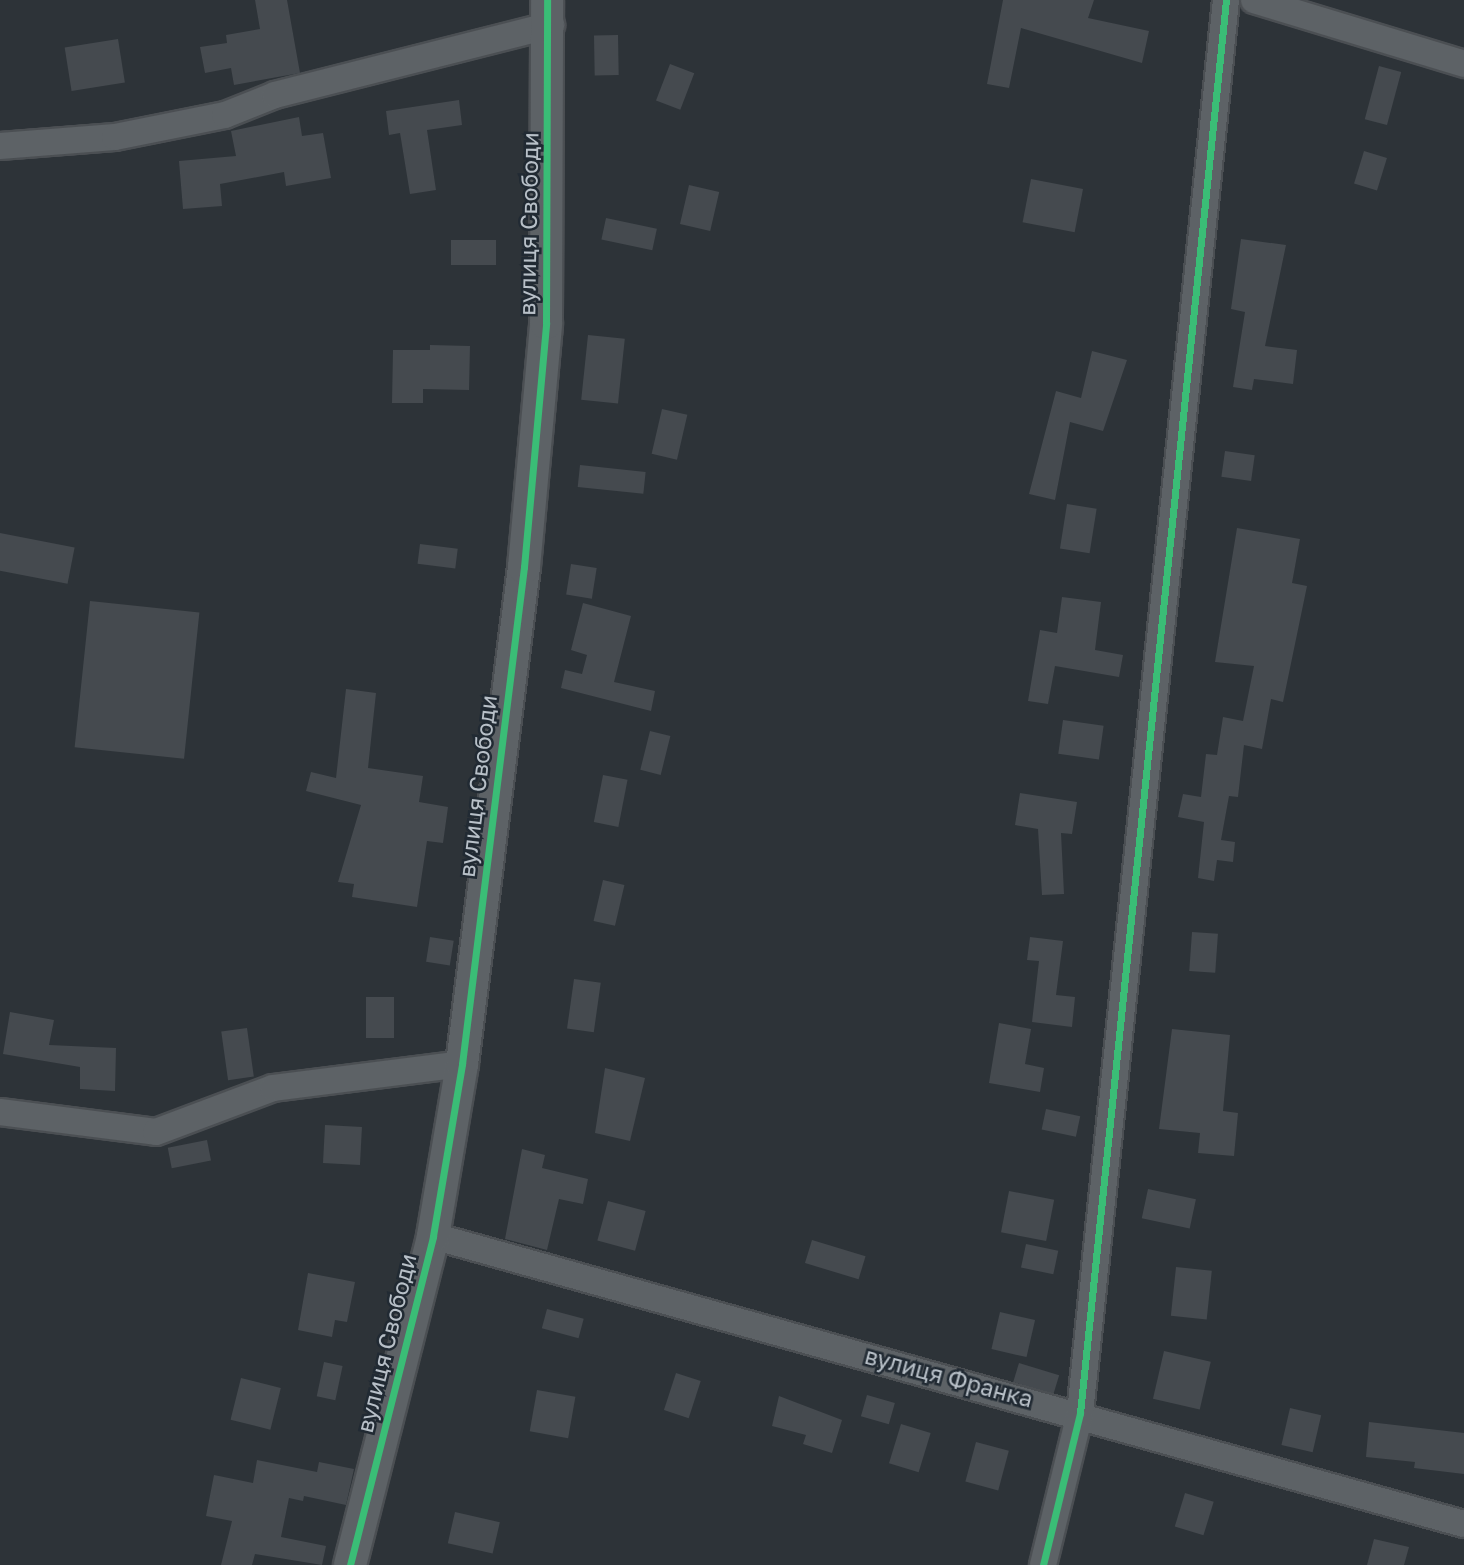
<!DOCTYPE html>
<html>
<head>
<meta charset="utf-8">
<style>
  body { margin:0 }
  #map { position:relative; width:1464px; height:1565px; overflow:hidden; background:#2d3338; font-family:"Golos Text",sans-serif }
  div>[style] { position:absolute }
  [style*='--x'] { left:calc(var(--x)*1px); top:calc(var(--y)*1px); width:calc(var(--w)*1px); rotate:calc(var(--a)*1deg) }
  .building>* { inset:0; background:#454a4f; transform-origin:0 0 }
  .roads { filter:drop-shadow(2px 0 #4b4f53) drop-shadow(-2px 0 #4b4f53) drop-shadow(0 2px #4b4f53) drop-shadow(0 -2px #4b4f53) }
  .minor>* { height:26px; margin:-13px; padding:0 13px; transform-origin:13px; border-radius:13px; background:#5d6266 }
  .tertiary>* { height:32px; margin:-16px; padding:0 16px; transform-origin:16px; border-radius:16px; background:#5d6266 }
  .cycleway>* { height:7px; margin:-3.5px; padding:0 3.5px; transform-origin:3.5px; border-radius:3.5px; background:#3abd76 }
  span { translate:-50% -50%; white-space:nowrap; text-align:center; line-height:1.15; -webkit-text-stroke:5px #212a33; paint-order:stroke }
  .street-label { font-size:23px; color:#b8c0c8 }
</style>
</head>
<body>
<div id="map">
  <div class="building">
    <i style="clip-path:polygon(255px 0,287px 0,300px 73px,234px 85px,231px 68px,205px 73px,200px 47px,227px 43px,226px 35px,260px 29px)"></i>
    <i style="clip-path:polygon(1003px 0,1094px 0,1088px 18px,1149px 31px,1142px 63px,1021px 28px,1009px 88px,987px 84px)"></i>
    <i style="left:618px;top:35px;width:40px;height:24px;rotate:89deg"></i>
    <i style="left:118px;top:39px;width:44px;height:54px;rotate:81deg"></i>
    <i style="left:670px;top:64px;width:26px;height:39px;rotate:21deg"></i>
    <i style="left:1379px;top:66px;width:23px;height:55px;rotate:15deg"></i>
    <i style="clip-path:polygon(459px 100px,462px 125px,427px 130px,436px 190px,410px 194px,400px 133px,389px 135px,386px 111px)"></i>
    <i style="clip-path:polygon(299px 117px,302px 136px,323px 133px,331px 178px,286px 186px,284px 172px,220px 184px,222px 206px,183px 209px,179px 161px,236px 156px,231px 131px)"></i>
    <i style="left:1364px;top:151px;width:24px;height:34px;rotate:17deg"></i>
    <i style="left:1031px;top:179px;width:53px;height:44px;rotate:11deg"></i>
    <i style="left:689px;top:185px;width:31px;height:40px;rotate:13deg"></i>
    <i style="left:606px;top:218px;width:52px;height:22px;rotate:12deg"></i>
    <i style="clip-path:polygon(1241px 239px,1286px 245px,1265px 346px,1297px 350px,1293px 384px,1254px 379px,1252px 390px,1233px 387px,1245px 312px,1231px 309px)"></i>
    <i style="left:451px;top:240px;width:45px;height:25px"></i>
    <i style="left:588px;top:335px;width:37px;height:65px;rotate:6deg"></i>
    <i style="clip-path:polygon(430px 345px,470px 346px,469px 390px,423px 389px,423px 403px,392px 403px,393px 350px,430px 350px)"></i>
    <i style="clip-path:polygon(1092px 351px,1127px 360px,1103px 431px,1070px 422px,1055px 500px,1029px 494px,1056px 391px,1081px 398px)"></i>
    <i style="left:662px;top:409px;width:26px;height:46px;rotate:13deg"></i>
    <i style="left:1225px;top:451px;width:30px;height:26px;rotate:8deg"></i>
    <i style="left:580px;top:465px;width:66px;height:22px;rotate:6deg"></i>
    <i style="left:1067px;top:504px;width:30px;height:45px;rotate:9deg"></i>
    <i style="clip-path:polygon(1237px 528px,1300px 539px,1292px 583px,1307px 586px,1283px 702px,1271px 699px,1262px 749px,1244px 745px,1238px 797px,1229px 796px,1221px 840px,1235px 842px,1233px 862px,1217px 860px,1214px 881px,1198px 878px,1204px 822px,1178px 817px,1183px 794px,1201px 797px,1206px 754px,1217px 755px,1223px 717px,1243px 721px,1254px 666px,1215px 662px)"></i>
    <i style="left:0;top:533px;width:76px;height:37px;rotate:11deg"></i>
    <i style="left:420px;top:544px;width:38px;height:20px;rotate:7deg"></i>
    <i style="left:571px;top:564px;width:26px;height:31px;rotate:9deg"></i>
    <i style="clip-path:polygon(1062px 597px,1101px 602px,1095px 650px,1123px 655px,1119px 677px,1055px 666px,1048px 704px,1028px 701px,1040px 630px,1057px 633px)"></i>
    <i style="left:90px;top:601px;width:110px;height:147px;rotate:6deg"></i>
    <i style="clip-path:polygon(583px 603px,631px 616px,614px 682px,655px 691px,651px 711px,561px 688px,565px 670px,582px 674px,587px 655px,571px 650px)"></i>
    <i style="clip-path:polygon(346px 689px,376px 693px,368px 768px,423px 776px,419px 802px,448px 807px,443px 843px,427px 841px,417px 907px,352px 897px,354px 884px,338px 882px,361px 805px,306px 791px,311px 772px,336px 778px)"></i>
    <i style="left:1063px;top:720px;width:41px;height:34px;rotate:8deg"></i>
    <i style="left:650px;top:731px;width:21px;height:40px;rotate:14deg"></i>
    <i style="left:603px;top:775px;width:25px;height:48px;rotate:11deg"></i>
    <i style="clip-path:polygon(1020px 793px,1077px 802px,1072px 834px,1061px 833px,1064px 894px,1042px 895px,1038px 829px,1015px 825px)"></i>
    <i style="left:603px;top:880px;width:22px;height:42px;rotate:13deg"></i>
    <i style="left:1192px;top:932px;width:26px;height:39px;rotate:4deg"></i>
    <i style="left:430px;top:937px;width:24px;height:25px;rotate:9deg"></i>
    <i style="clip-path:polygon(1030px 937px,1063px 941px,1056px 995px,1075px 997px,1072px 1027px,1032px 1022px,1039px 961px,1027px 960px)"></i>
    <i style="left:574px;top:979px;width:27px;height:50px;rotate:8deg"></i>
    <i style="left:366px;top:997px;width:28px;height:41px"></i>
    <i style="clip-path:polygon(10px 1012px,54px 1020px,49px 1045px,116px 1048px,115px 1091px,80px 1089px,80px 1067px,3px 1054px)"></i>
    <i style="clip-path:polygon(999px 1023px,1031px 1029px,1025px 1064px,1044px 1068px,1040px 1092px,989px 1083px)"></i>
    <i style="left:247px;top:1028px;width:49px;height:26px;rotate:82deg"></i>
    <i style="clip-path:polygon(1172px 1029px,1230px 1035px,1223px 1111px,1238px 1113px,1234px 1156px,1198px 1153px,1200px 1133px,1159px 1129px)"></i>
    <i style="clip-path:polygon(605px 1068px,645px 1078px,630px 1141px,595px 1133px)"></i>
    <i style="left:1046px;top:1109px;width:35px;height:21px;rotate:12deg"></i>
    <i style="left:325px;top:1125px;width:37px;height:38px;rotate:3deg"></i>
    <i style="left:207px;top:1140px;width:21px;height:40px;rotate:79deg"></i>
    <i style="clip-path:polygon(522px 1149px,545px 1155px,542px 1168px,588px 1179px,583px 1204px,559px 1199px,547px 1250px,505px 1239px)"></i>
    <i style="left:1148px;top:1189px;width:49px;height:30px;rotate:12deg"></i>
    <i style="left:1009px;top:1191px;width:46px;height:42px;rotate:11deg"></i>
    <i style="left:608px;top:1201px;width:39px;height:41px;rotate:15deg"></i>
    <i style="left:812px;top:1240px;width:56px;height:24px;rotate:17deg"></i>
    <i style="left:1026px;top:1244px;width:33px;height:24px;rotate:12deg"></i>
    <i style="left:1176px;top:1267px;width:36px;height:49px;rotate:6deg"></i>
    <i style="clip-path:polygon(308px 1273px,355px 1282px,347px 1322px,335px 1320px,332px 1337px,298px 1330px)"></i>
    <i style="left:547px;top:1309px;width:38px;height:20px;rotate:15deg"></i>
    <i style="left:1000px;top:1312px;width:36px;height:38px;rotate:13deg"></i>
    <i style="left:1164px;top:1351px;width:48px;height:49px;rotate:13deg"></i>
    <i style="left:324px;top:1362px;width:19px;height:35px;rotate:12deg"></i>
    <i style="left:1019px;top:1363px;width:42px;height:20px;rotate:17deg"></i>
    <i style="left:676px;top:1373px;width:26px;height:39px;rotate:18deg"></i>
    <i style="left:241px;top:1378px;width:41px;height:43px;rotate:14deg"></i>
    <i style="left:537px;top:1390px;width:39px;height:42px;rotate:10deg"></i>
    <i style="left:867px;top:1395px;width:29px;height:22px;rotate:16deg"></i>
    <i style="clip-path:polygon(779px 1396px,842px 1420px,832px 1453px,803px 1444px,806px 1435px,772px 1426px)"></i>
    <i style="left:1290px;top:1408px;width:32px;height:38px;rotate:13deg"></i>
    <i style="clip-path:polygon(1369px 1422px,1464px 1433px,1464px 1474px,1414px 1468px,1415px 1462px,1366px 1457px)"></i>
    <i style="left:901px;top:1424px;width:31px;height:41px;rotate:17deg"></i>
    <i style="left:976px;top:1442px;width:34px;height:41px;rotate:15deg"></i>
    <i style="clip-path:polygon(257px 1460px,317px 1472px,319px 1462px,354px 1469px,346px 1505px,304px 1496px,303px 1501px,289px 1498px,281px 1537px,326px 1546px,322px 1565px,255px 1554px,252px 1565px,221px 1565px,232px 1521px,206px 1516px,214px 1475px,253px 1483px)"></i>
    <i style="left:1185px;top:1493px;width:30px;height:35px;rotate:17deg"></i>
    <i style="left:455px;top:1512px;width:46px;height:32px;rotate:13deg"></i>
    <i style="clip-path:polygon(1374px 1539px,1409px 1547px,1404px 1565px,1367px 1565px)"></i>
  </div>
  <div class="roads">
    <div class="minor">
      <i style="--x:1254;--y:0;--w:220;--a:16.9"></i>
      <i style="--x:0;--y:146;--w:115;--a:-4.5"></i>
      <i style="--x:115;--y:137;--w:112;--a:-11.3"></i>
      <i style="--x:225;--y:115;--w:54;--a:-21.8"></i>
      <i style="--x:275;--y:95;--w:285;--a:-14.2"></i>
      <i style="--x:0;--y:1112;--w:157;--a:7.3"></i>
      <i style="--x:156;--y:1132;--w:125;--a:-20.6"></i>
      <i style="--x:273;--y:1088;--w:191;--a:-7.2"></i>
      <i style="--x:433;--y:1236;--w:1070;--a:15.61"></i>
      <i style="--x:1043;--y:1565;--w:156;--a:-76.3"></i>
      <i style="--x:1080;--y:1413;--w:1421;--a:-84.1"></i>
    </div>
    <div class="tertiary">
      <i style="--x:350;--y:1565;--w:339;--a:-75.8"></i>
      <i style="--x:433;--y:1236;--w:174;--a:-80.4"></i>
      <i style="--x:462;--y:1064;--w:501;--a:-82.89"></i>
      <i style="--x:524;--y:567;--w:245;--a:-84.8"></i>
      <i style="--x:546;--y:323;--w:323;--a:-89.8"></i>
    </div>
  </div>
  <div class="cycleway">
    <i style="--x:350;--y:1565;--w:339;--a:-75.8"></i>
    <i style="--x:433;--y:1236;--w:174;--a:-80.4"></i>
    <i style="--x:462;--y:1064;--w:501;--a:-82.89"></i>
    <i style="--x:524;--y:567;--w:245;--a:-84.8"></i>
    <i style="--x:546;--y:323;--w:323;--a:-89.8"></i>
    <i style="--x:1043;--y:1565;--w:156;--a:-76.3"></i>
    <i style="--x:1080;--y:1413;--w:1421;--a:-84.1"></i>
  </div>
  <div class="street-label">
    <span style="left:528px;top:224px;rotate:-89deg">вулиця Свободи</span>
    <span style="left:477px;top:786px;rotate:-83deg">вулиця Свободи</span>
    <span style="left:386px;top:1343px;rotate:-76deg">вулиця Свободи</span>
    <span style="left:949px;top:1377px;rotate:15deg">вулиця Франка</span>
  </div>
</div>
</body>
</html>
